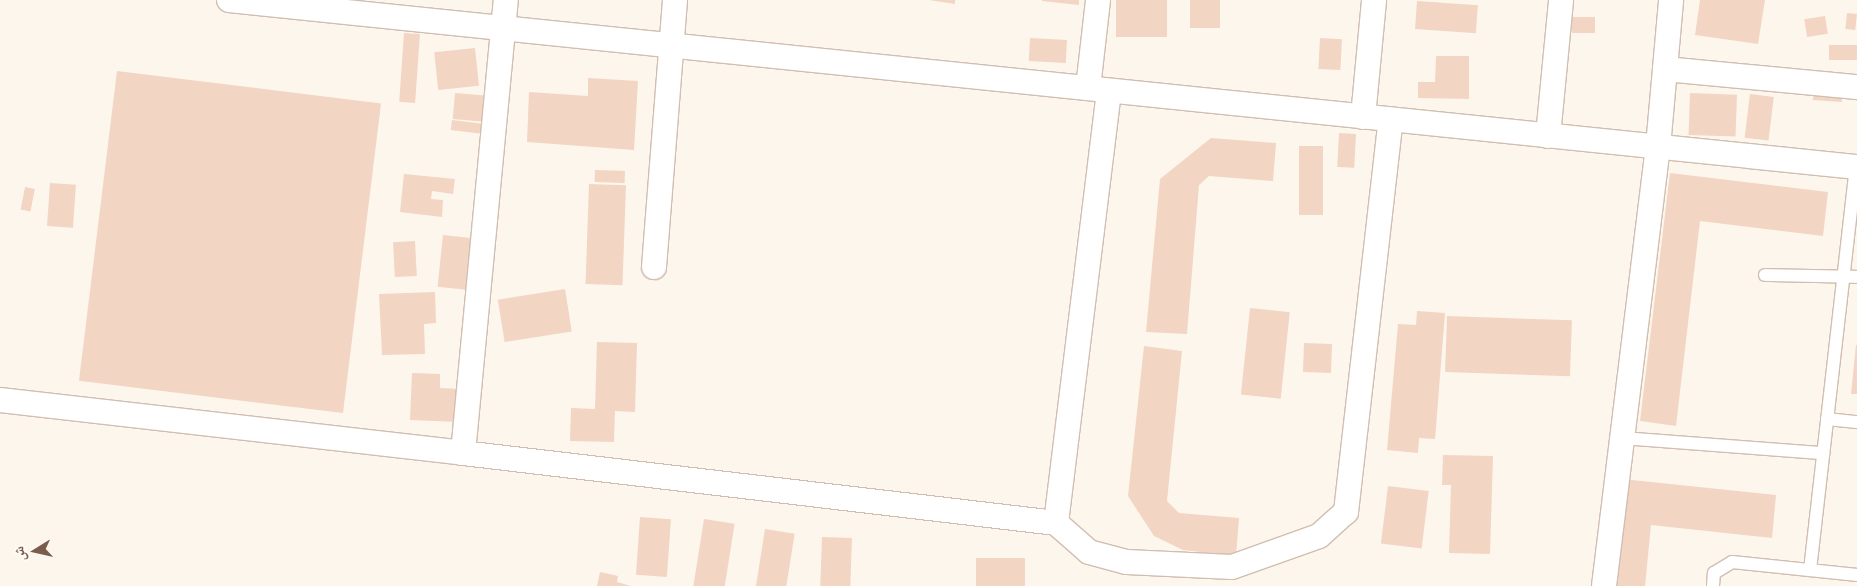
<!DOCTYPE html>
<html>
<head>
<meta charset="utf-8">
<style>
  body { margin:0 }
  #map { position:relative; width:1857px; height:586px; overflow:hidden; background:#fdf6ec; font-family:"Fira Sans","Noto Naskh Arabic",sans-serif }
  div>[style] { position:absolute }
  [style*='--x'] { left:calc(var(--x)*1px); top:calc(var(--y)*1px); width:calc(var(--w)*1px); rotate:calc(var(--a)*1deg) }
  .building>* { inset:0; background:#f3d5c3; transform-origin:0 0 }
  .roads { filter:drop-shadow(1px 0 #d1beb0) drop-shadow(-1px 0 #d1beb0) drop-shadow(0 1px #d1beb0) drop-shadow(0 -1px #d1beb0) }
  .service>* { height:12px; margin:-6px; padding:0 6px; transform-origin:6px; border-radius:6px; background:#fff }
  .minor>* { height:24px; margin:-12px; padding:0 12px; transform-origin:12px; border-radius:12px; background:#fff }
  span { translate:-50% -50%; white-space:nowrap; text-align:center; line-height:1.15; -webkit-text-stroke:4.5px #fffaf3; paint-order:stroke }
  .north { position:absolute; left:10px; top:526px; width:50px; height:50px; -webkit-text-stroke:4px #fffaf3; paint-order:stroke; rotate:260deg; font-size:14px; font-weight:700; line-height:20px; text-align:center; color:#7a5c4d }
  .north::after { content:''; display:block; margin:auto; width:18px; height:22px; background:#7a5c4d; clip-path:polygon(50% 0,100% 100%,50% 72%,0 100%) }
</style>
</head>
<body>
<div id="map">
  <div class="building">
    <i style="clip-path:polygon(929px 0,955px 0,955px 4px)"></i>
    <i style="clip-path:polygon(1042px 0,1079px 0,1079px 5px,1042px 1px)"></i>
    <i style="left:1116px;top:0;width:51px;height:37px"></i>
    <i style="left:1190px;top:0;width:30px;height:28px"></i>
    <i style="clip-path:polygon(1700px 0,1765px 0,1758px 44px,1695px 35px)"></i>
    <i style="left:1417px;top:1px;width:61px;height:28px;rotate:4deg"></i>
    <i style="left:1847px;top:13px;width:10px;height:16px;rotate:6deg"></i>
    <i style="left:1825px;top:16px;width:18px;height:21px;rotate:81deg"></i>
    <i style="left:1572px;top:17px;width:23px;height:16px"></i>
    <i style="left:404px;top:33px;width:16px;height:69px;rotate:4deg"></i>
    <i style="left:1030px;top:38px;width:37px;height:23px;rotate:3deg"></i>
    <i style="left:1320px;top:38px;width:22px;height:31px;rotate:3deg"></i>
    <i style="left:1829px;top:45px;width:28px;height:15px"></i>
    <i style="left:475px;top:48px;width:38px;height:41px;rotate:84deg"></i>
    <i style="clip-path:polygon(1436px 56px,1469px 56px,1469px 99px,1418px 98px,1418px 82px,1435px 82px)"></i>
    <i style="left:117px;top:71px;width:266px;height:312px;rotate:7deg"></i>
    <i style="clip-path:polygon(588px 78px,638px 81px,634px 150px,527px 142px,529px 92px,588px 96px)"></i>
    <i style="left:1814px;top:85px;width:29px;height:15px;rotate:4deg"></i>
    <i style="left:455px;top:93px;width:35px;height:26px;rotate:5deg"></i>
    <i style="left:1690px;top:93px;width:47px;height:42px;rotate:2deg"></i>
    <i style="left:1750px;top:94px;width:24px;height:44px;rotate:7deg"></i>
    <i style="left:452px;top:120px;width:35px;height:10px;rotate:7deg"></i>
    <i style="left:1339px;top:133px;width:17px;height:34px;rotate:3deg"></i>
    <i style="clip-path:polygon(1211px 138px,1276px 143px,1273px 181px,1209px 176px,1199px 185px,1187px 334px,1146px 332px,1160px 179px)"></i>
    <i style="left:1299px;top:146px;width:24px;height:69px"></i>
    <i style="left:595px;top:170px;width:30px;height:12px;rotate:2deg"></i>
    <i style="clip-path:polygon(1670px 173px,1828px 192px,1823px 236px,1700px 221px,1676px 426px,1640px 421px)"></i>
    <i style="clip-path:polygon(404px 174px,455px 179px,453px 194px,432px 191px,431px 199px,443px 200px,442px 217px,400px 212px)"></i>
    <i style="left:50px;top:183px;width:26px;height:43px;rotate:4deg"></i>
    <i style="left:589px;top:184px;width:37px;height:100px;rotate:2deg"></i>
    <i style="left:25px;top:187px;width:10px;height:23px;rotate:11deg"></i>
    <i style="left:443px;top:235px;width:40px;height:52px;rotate:6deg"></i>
    <i style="left:415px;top:241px;width:35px;height:22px;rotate:87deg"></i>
    <i style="left:565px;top:289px;width:43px;height:68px;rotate:81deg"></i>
    <i style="clip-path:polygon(435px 292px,436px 323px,424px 324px,425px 354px,382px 355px,379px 294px)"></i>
    <i style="left:1250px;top:308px;width:40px;height:87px;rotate:6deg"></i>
    <i style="clip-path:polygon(1417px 311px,1445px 313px,1435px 439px,1419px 438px,1418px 453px,1387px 450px,1398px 324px,1416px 325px)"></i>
    <i style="left:1447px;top:316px;width:125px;height:56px;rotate:2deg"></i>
    <i style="clip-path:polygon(597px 342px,637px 343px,635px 412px,615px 411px,614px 442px,570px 441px,571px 408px,595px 409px)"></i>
    <i style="left:1304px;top:343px;width:28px;height:29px;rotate:2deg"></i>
    <i style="clip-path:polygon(1856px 345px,1857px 345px,1857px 394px,1851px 394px)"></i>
    <i style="clip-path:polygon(1144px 346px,1182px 351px,1167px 501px,1179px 513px,1239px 518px,1236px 556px,1183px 550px,1154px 536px,1128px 496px)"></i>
    <i style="clip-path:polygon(412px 373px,440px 374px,440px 388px,461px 389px,459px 422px,410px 420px)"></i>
    <i style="clip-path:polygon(1443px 455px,1493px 456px,1490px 554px,1449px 553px,1451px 485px,1442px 485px)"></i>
    <i style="clip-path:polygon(1622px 479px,1776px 495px,1772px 538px,1651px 525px,1645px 586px,1611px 586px)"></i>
    <i style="left:1388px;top:486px;width:41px;height:58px;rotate:7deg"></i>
    <i style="left:640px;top:517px;width:31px;height:58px;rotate:4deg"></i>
    <i style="left:704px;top:519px;width:31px;height:68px;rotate:9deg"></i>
    <i style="left:765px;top:529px;width:30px;height:58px;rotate:9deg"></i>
    <i style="left:822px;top:537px;width:30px;height:49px;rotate:2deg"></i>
    <i style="left:976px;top:558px;width:49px;height:28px"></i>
    <i style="clip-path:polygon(600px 572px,618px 576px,617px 582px,631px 586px,597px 586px)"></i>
  </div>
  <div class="roads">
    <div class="service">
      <i style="--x:1765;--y:275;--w:92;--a:1.2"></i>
      <i style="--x:1827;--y:419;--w:30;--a:6"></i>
      <i style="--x:1622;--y:438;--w:202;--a:4.3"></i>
      <i style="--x:1810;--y:570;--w:406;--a:-83.5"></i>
      <i style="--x:1713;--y:586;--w:13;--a:-86"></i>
      <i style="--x:1714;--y:573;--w:21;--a:-31"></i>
      <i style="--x:1732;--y:562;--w:126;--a:5.9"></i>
    </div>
    <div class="minor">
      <i style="--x:229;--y:0;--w:1637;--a:5.86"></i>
      <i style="--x:1665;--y:69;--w:193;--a:5.4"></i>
      <i style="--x:1088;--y:88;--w:89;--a:-83.5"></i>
      <i style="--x:1363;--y:117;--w:118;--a:-84.6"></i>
      <i style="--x:1548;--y:136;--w:137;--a:-84.5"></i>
      <i style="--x:654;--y:267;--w:268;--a:-85.5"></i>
      <i style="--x:0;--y:400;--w:466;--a:6.5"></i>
      <i style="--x:463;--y:453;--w:455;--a:-84.6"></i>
      <i style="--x:463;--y:453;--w:597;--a:6.73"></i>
      <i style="--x:1056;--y:523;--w:435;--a:-83"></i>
      <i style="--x:1056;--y:523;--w:44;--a:41.3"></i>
      <i style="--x:1089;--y:552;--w:39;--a:15"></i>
      <i style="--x:1127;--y:562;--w:105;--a:2.7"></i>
      <i style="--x:1232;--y:567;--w:92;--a:-19.6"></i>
      <i style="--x:1319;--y:536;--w:36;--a:-42"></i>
      <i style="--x:1346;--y:512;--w:395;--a:-83.5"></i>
      <i style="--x:1604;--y:586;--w:442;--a:-83"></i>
      <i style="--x:1658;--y:147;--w:148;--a:-84.9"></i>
    </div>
  </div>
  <div class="north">ش</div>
</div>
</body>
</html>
